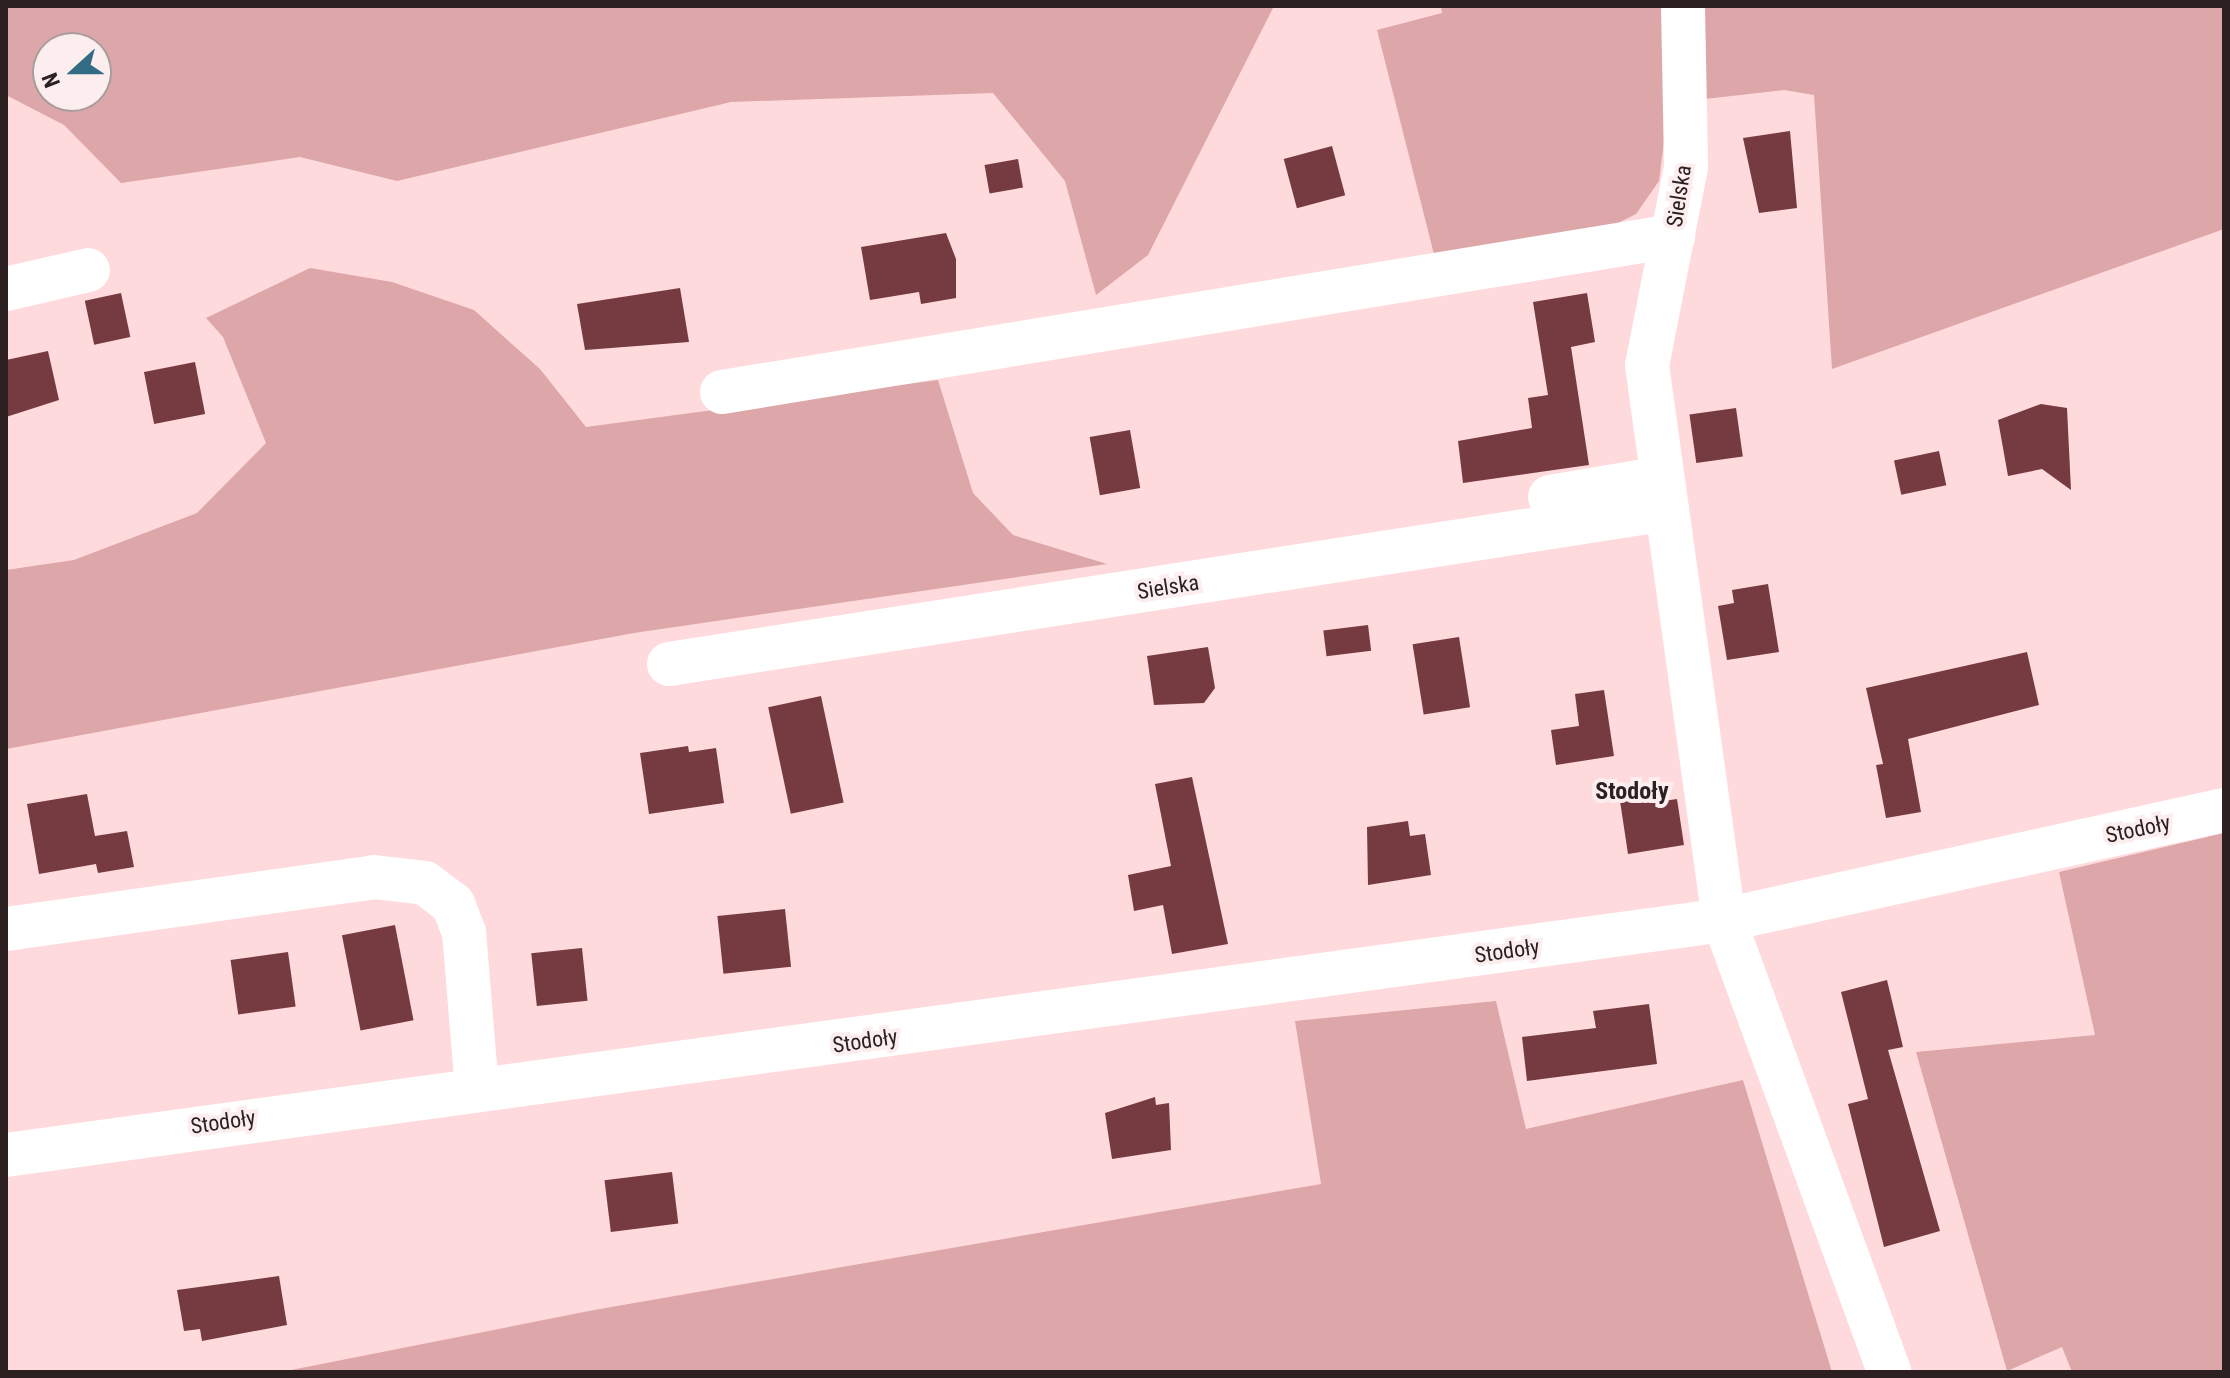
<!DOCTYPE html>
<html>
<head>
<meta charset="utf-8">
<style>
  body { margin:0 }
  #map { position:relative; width:2230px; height:1378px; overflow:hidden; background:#fedadc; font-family:"Roboto Condensed",sans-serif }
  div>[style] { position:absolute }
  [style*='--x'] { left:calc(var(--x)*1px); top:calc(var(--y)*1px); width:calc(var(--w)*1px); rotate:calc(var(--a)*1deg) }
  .green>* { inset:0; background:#dda6a8 }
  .building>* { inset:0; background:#753b40; transform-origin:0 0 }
  .minor>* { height:44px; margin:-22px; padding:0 22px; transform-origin:22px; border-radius:22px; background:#fff }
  span { translate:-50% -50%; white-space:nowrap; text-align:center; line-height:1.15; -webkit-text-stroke:8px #fceeee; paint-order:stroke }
  .street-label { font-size:22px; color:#2d2021 }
  .neighbourhood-label { font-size:24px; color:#2d2021; font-weight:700 }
  .frame { position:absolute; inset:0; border:8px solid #2d2021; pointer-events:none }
  .north { position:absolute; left:32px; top:32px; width:80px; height:80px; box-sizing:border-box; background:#fceeee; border:2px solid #a99c9c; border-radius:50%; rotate:249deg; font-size:22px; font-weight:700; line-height:32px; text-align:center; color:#2d2021 }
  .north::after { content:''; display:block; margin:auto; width:28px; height:36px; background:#326b84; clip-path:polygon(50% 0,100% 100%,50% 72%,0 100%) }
</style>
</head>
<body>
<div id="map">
  <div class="green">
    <i style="clip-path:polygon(evenodd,6px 6px,1274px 6px,1148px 255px,1096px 295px,1065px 181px,993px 93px,731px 102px,397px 181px,300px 157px,121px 183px,64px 125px,6px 95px,6px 6px,48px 48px,96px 48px,96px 96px,48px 96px,48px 48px)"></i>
    <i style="clip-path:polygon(1441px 6px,1671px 6px,1675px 55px,1659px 181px,1636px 214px,1604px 230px,1436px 262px,1377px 30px,1442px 13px)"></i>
    <i style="clip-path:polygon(1696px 6px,2224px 6px,2224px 229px,1832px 369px,1814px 95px,1784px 90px,1705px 99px)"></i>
    <i style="clip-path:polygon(310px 268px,392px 282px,474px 310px,540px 369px,586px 427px,938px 380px,973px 493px,1013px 535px,1107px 564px,634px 633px,6px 749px,6px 570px,74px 560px,197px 513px,266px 443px,223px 337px,206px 318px)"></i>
    <i style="clip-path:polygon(2224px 833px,2224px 1372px,2072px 1372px,2062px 1347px,2007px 1371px,1916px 1052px,2095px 1035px,2059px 872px)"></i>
    <i style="clip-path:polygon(1496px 1001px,1526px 1129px,1743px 1080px,1832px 1372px,281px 1372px,594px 1310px,1321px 1184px,1295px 1021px)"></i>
  </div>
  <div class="building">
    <i style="clip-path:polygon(1790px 131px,1797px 208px,1759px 213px,1743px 138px)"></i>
    <i style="left:1332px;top:146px;width:51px;height:50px;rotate:75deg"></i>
    <i style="left:1018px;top:159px;width:29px;height:34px;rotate:80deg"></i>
    <i style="clip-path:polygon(946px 233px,956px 259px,956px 298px,921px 304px,919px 292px,870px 300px,861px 247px)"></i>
    <i style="clip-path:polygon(680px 288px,689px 342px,585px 350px,577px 304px)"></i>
    <i style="left:121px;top:293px;width:45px;height:37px;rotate:78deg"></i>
    <i style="clip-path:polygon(1587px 293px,1595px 342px,1571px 347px,1589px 465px,1463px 483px,1458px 441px,1532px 428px,1528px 398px,1548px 395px,1533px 302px)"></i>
    <i style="clip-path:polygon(48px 351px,59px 400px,6px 417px,6px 360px)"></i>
    <i style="left:195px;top:362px;width:53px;height:52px;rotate:79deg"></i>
    <i style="clip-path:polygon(2041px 404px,2067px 408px,2071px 490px,2042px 469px,2008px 476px,1998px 420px)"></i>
    <i style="left:1736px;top:408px;width:49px;height:47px;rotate:82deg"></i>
    <i style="left:1130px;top:430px;width:59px;height:41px;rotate:80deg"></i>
    <i style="left:1939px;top:451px;width:35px;height:46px;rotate:78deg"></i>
    <i style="clip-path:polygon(1768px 584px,1779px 652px,1727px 660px,1718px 606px,1734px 603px,1732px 590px)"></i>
    <i style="left:1368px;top:625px;width:26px;height:45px;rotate:83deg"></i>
    <i style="left:1459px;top:637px;width:71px;height:47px;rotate:81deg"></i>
    <i style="clip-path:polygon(1208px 647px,1215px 688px,1204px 703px,1154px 705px,1147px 656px)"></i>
    <i style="clip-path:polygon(2027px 652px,2039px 705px,1908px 739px,1921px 812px,1886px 818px,1876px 765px,1883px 764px,1866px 688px)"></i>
    <i style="clip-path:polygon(1604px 690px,1614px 756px,1556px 765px,1551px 730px,1579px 726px,1575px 694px)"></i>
    <i style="left:821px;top:696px;width:109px;height:54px;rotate:78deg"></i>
    <i style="clip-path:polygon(688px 746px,689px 752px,716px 748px,724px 803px,649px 814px,640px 753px)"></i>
    <i style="clip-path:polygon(1192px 777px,1228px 944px,1172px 954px,1163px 905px,1134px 911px,1128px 875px,1171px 866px,1155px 784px)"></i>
    <i style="clip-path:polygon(87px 794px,95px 836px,127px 831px,134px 867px,98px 873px,96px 864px,39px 874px,27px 804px)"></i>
    <i style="clip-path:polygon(1650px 796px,1651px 803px,1677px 799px,1684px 845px,1628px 854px,1620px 801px)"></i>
    <i style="clip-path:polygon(1408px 821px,1410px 836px,1425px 834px,1431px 875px,1368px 885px,1367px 827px)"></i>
    <i style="left:785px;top:909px;width:58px;height:68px;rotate:84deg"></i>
    <i style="left:395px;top:925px;width:97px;height:54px;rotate:79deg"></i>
    <i style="left:582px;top:948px;width:53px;height:51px;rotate:84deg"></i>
    <i style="left:288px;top:952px;width:55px;height:58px;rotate:82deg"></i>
    <i style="clip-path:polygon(1887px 980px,1903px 1047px,1888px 1050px,1940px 1231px,1884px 1247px,1848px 1104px,1868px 1099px,1841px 992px)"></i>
    <i style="clip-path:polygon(1649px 1004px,1657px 1064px,1527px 1081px,1522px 1037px,1596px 1028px,1593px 1011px)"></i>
    <i style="clip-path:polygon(1155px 1097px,1156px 1105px,1169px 1103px,1171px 1150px,1112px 1159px,1105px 1113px)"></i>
    <i style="left:672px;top:1172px;width:52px;height:68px;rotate:83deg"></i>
    <i style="clip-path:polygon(279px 1276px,287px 1325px,202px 1341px,200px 1329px,184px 1331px,177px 1290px)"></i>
  </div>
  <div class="minor">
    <i style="--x:1683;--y:6;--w:161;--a:88.9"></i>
    <i style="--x:1686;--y:167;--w:202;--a:101.1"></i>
    <i style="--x:1647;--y:365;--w:560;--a:82.1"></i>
    <i style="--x:1724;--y:920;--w:481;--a:69.9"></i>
    <i style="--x:6;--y:289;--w:84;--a:-13"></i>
    <i style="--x:722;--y:392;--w:964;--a:-9.32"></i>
    <i style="--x:1550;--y:497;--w:114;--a:-9.6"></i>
    <i style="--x:669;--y:664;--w:1010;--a:-8.83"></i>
    <i style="--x:6;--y:929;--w:372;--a:-8"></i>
    <i style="--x:374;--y:877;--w:51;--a:6.7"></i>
    <i style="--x:425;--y:883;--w:35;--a:37"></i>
    <i style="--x:453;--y:904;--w:30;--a:69"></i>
    <i style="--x:464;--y:932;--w:158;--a:85.3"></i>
    <i style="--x:6;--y:1155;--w:1734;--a:-7.79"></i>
    <i style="--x:1724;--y:920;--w:512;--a:-12.41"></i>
  </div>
  <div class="street-label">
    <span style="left:1679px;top:196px;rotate:-81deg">Sielska</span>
    <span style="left:1168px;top:587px;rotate:-9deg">Sielska</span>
    <span style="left:2138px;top:829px;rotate:-12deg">Stodoły</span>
    <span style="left:1507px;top:951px;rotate:-8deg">Stodoły</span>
    <span style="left:865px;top:1041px;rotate:-8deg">Stodoły</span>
    <span style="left:223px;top:1122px;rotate:-8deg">Stodoły</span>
  </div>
  <div class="neighbourhood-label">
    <span style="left:1632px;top:792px">Stodoły</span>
  </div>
  <div class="frame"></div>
  <div class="north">N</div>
</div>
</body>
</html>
